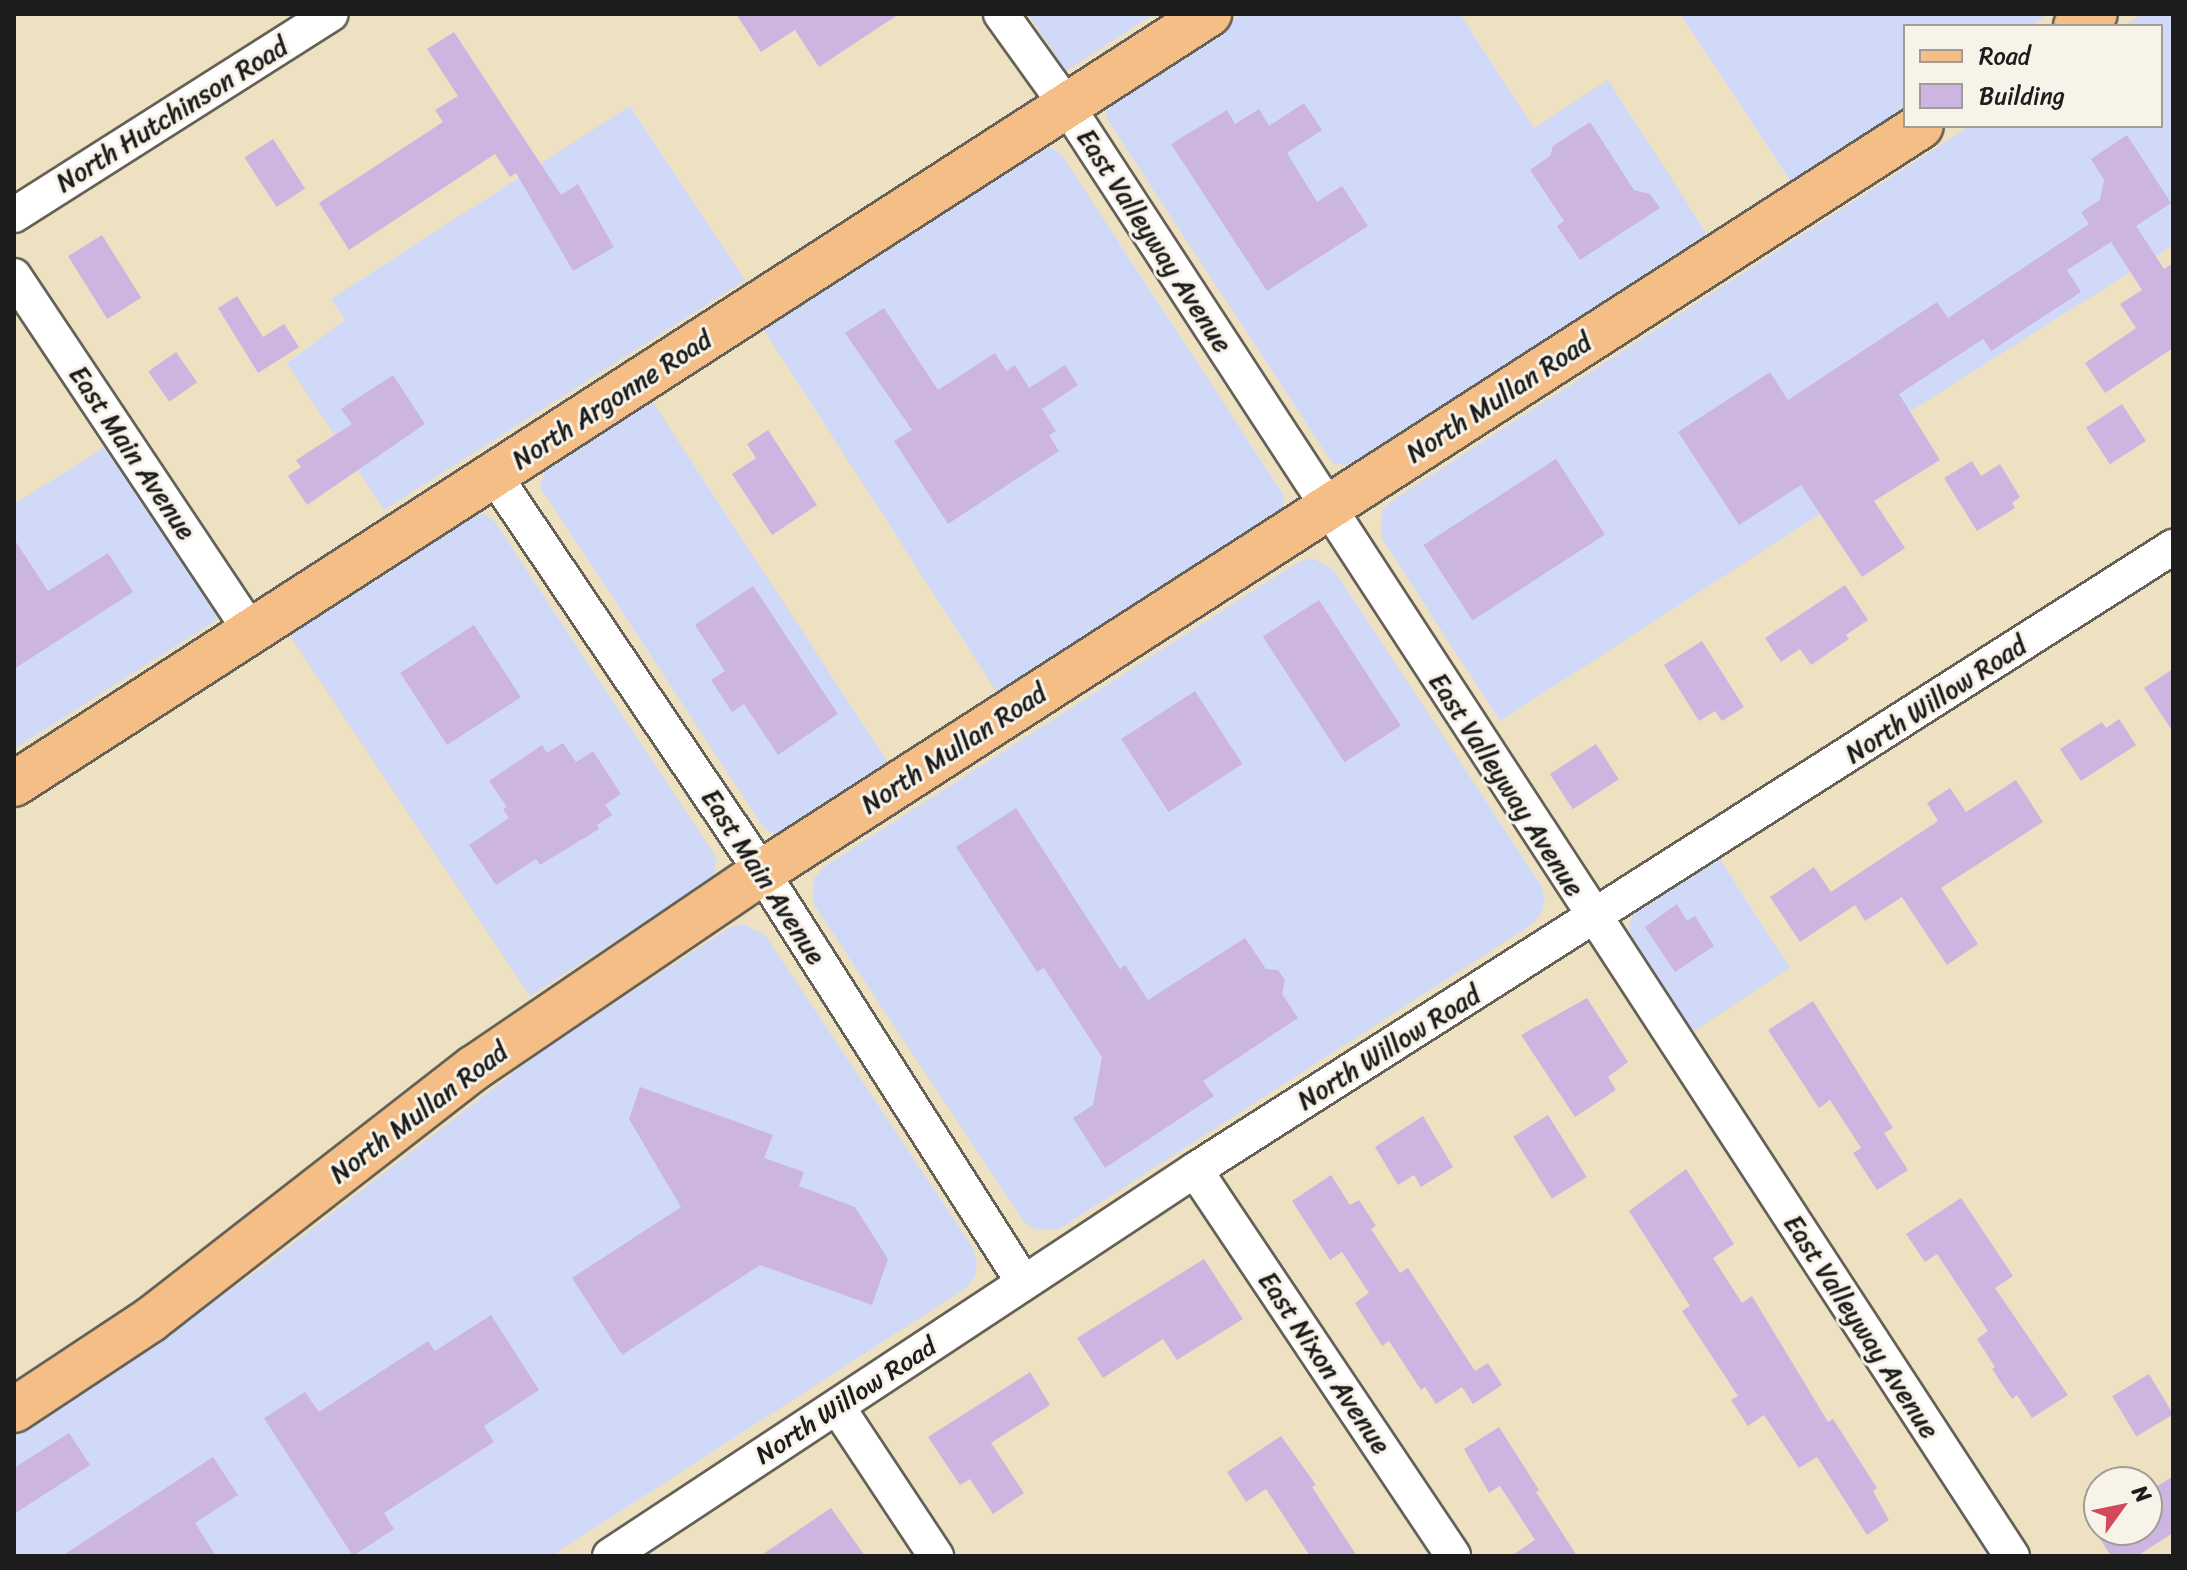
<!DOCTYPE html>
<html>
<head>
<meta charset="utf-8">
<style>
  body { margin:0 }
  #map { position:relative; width:2187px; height:1570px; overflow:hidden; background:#ede1c2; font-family:Sriracha,sans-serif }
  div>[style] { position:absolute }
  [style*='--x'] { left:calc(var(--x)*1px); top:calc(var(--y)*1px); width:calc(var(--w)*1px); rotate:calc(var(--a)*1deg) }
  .built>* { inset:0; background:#d1d9f9 }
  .building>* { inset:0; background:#cdb5e1; transform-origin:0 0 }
  .roads { filter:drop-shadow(2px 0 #656156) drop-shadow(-2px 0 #656156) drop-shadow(0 2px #656156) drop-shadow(0 -2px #656156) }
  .minor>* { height:34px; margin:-17px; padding:0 17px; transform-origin:17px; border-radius:17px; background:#fff }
  .primary>* { height:44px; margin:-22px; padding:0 22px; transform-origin:22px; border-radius:22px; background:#f5be86 }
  span { translate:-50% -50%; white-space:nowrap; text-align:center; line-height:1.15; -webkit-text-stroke:6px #f7f3e8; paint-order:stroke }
  .street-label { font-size:26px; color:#1c1c1c }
  .frame { position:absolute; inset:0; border:16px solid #1c1c1c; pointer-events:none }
  .legend { position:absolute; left:1903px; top:24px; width:260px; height:104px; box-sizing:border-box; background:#f7f3e8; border:2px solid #9f9d96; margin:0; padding:10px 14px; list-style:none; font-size:24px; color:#1c1c1c }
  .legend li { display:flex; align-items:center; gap:16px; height:40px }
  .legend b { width:40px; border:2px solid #9f9d96 }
  .north { position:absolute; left:2083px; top:1466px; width:80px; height:80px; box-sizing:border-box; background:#f7f3e8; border:2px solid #9f9d96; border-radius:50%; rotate:57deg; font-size:22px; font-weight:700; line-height:32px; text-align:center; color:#1c1c1c }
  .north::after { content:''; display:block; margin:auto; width:28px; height:36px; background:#d1495b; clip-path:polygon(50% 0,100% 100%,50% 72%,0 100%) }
</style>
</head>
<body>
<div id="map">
  <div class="built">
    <i style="clip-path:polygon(1028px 14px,1154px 14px,1066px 71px)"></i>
    <i style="clip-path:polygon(1242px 14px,1460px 14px,1534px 128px,1608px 80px,1707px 234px,1350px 465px,1333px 464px,1107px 119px,1106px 109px,1110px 102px)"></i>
    <i style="clip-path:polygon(1680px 14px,2049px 14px,2031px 26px,1905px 26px,1905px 108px,1791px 182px)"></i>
    <i style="clip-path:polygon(2142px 14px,2173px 14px,2173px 245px,1851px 449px,1871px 481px,1500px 721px,1381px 537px,1382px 511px,1390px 502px,1970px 126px,2161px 126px,2161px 26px,2125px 26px)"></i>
    <i style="clip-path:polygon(630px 106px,745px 280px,384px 510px,287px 363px,345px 320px,331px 299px)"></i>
    <i style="clip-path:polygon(1051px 147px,1061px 154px,1283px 494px,1284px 503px,1279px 512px,998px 694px,764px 330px,1041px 149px)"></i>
    <i style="clip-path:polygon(652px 401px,889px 764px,782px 833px,773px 833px,764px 828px,540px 487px,545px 470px)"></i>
    <i style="clip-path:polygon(137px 427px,249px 599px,14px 749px,14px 504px)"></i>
    <i style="clip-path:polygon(485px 514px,495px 522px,717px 859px,713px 878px,530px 996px,289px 634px,474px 515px)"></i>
    <i style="clip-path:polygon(1312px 558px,1334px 570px,1541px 885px,1545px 898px,1542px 911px,1534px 923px,1059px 1229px,1035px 1229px,1024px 1222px,813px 903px,814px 879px,822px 868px,1298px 562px)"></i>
    <i style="clip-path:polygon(1719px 858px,1790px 968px,1692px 1032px,1631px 938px,1629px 923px,1635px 912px)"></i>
    <i style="clip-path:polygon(743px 924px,765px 935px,973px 1248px,977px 1262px,975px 1276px,966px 1288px,551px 1556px,14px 1556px,14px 1437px,263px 1267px,544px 1049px,729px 928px)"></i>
  </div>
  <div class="building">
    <i style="clip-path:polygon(736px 14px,899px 14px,819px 67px,795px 30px,761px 52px)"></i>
    <i style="clip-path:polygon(454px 32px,561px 195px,578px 184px,614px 247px,573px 271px,516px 173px,510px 177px,495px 154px,349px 250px,319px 203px,443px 122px,435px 110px,458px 96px,427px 49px)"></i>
    <i style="clip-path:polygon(1304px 103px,1322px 130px,1287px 153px,1317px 202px,1342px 186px,1368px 226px,1267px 291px,1171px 144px,1227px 110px,1235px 124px,1259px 109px,1269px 126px)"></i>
    <i style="clip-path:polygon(1590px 122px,1634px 190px,1650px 194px,1660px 208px,1580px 260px,1557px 226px,1564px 221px,1530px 170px,1550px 156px,1553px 146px)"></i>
    <i style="clip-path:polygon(2127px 135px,2171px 203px,2136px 226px,2164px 269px,2173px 263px,2173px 348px,2105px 393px,2085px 363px,2136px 328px,2120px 304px,2142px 290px,2111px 242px,2067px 270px,2081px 292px,1991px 351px,1983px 339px,1899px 394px,1940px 460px,1874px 501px,1905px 548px,1862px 577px,1801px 485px,1739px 525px,1678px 432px,1770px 372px,1788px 400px,1937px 302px,1948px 318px,2089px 224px,2081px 212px,2100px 200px,2104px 180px,2091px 159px)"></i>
    <i style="left:273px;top:139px;width:59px;height:34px;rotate:57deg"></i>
    <i style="left:102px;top:235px;width:74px;height:40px;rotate:58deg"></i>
    <i style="clip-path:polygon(237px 296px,263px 337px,284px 324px,299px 347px,258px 373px,218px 308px)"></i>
    <i style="clip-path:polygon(884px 308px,938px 390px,995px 353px,1006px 371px,1015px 365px,1029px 388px,1065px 365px,1078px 385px,1042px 409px,1056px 431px,1049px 435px,1059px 451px,948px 524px,894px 441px,912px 430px,845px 333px)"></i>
    <i style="left:176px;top:352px;width:37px;height:34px;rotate:55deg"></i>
    <i style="clip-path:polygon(393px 375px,425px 424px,307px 505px,288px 476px,301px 467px,296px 460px,352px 424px,341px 409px)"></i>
    <i style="left:2122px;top:404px;width:44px;height:43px;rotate:57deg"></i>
    <i style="clip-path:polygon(768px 430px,817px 505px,772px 535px,732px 474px,756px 458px,747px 444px)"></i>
    <i style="left:1556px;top:459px;width:90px;height:158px;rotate:57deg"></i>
    <i style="clip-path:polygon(1972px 461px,1981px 476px,2000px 464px,2020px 497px,2012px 503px,2015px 508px,1977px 531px,1944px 478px)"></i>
    <i style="clip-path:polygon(14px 539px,48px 591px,108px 553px,133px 592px,14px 669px)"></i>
    <i style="clip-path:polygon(1845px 585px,1868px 620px,1846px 635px,1849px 639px,1811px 665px,1800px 649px,1781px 662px,1765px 638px)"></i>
    <i style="clip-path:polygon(753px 586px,838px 714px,778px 755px,744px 704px,732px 712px,711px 680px,725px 671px,695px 625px)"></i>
    <i style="left:1319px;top:600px;width:150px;height:67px;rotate:57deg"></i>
    <i style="left:474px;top:625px;width:86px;height:88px;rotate:57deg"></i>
    <i style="clip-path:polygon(1702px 641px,1744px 707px,1722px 721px,1715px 711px,1699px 721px,1664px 665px)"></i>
    <i style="clip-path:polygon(2173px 669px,2173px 732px,2144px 688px)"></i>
    <i style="left:1195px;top:691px;width:87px;height:88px;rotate:57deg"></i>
    <i style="clip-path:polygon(2119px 719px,2136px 745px,2081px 781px,2060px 749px,2102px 722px,2106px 728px)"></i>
    <i style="clip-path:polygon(563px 743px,576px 762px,593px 751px,621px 794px,605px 805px,612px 815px,597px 825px,599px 829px,540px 865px,536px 859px,496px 885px,469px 845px,509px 818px,503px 809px,507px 807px,489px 781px,542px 745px,547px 753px)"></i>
    <i style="left:1596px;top:744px;width:42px;height:55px;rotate:57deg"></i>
    <i style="clip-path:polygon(2016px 780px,2043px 822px,1941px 888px,1978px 944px,1947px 965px,1902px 897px,1865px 921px,1855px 905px,1800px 942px,1770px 897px,1814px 867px,1831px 892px,1938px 821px,1927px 803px,1950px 788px,1966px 812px)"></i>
    <i style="clip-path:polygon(1016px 808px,1120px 969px,1125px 965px,1148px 1000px,1245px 938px,1266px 969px,1278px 970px,1285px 980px,1282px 994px,1298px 1018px,1203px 1081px,1214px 1096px,1105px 1168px,1073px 1118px,1093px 1105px,1102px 1057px,1044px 968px,1037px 972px,956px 847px)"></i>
    <i style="clip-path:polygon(1677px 904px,1687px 921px,1695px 916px,1714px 946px,1675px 972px,1645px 927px)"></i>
    <i style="clip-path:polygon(1587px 998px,1628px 1062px,1608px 1077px,1616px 1090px,1575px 1117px,1521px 1035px)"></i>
    <i style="clip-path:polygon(1813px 1001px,1893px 1128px,1884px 1133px,1908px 1170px,1877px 1190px,1853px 1153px,1861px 1148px,1830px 1100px,1819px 1108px,1768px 1030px)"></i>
    <i style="clip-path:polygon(640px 1087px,773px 1135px,764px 1158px,804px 1172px,799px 1186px,855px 1207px,888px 1259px,872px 1305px,760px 1265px,622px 1355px,572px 1278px,681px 1207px,629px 1119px)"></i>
    <i style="left:1548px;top:1115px;width:73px;height:41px;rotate:58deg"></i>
    <i style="clip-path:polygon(1423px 1116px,1453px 1167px,1421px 1187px,1414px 1175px,1398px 1185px,1375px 1147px)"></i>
    <i style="clip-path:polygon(1686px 1169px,1734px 1244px,1713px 1258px,1742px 1303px,1752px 1296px,1828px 1422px,1833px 1419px,1877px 1488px,1873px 1491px,1889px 1520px,1867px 1535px,1817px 1457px,1799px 1468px,1764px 1415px,1748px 1426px,1731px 1400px,1738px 1396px,1682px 1311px,1690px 1306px,1629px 1211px)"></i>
    <i style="clip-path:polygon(1331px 1175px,1350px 1205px,1359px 1200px,1376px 1226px,1371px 1229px,1400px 1273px,1408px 1268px,1475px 1371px,1488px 1363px,1502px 1385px,1473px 1404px,1462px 1387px,1436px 1404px,1425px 1387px,1421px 1390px,1389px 1341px,1382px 1346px,1355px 1303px,1369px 1293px,1342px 1252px,1330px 1260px,1292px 1201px)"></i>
    <i style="clip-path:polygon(1961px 1198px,2013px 1276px,1995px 1288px,2068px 1395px,2032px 1418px,2017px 1395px,2012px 1399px,1992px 1369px,1995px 1367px,1977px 1339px,1988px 1331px,1937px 1254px,1925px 1262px,1906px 1234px)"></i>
    <i style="clip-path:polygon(1204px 1259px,1243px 1319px,1177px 1360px,1163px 1339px,1103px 1378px,1077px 1338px)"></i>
    <i style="clip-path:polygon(491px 1315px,539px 1390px,484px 1426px,494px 1442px,384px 1513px,394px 1529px,353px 1556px,264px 1418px,305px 1392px,319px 1412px,428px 1341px,435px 1351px)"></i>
    <i style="clip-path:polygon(1030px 1372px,1050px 1405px,991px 1443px,1024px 1493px,993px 1514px,970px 1479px,960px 1485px,928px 1437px)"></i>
    <i style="left:2149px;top:1374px;width:47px;height:43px;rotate:59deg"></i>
    <i style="clip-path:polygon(1499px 1427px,1539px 1490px,1536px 1492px,1577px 1556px,1511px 1556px,1535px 1540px,1500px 1486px,1489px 1493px,1464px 1449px)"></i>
    <i style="clip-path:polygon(69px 1433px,90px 1465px,14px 1514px,14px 1468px)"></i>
    <i style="clip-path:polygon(1281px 1436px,1316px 1485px,1312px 1487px,1357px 1556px,1310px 1556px,1266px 1489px,1246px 1502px,1227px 1472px)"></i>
    <i style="clip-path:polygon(213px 1457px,238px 1495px,195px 1523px,216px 1556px,62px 1556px)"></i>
    <i style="clip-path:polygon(2173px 1476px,2173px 1533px,2137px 1556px,2111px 1556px,2094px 1530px,2147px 1530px,2147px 1493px)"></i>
    <i style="clip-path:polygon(831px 1508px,865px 1556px,760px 1556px)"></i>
  </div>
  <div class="roads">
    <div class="minor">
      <i style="--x:1001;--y:14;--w:113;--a:54.3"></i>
      <i style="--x:1067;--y:106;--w:1731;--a:56.91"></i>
      <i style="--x:14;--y:215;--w:375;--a:-32.4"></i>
      <i style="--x:14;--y:276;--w:425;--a:56.3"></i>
      <i style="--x:494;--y:475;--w:479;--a:56"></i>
      <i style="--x:762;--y:872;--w:487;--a:57.5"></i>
      <i style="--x:1195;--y:1170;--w:464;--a:56.2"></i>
      <i style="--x:838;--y:1408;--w:178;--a:56.5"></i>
      <i style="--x:610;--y:1556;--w:701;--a:-33.42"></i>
      <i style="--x:1195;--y:1170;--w:1160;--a:-32.5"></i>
    </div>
    <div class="primary">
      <i style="--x:2076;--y:26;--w:22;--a:-32"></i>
      <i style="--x:14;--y:784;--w:1422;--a:-32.8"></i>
      <i style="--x:14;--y:1410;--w:163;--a:-33.5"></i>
      <i style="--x:150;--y:1320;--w:410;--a:-37.9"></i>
      <i style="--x:474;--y:1068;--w:348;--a:-34.2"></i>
      <i style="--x:762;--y:872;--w:1378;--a:-32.77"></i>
    </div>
  </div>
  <div class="street-label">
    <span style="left:172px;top:115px;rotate:-32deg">North Hutchinson Road</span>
    <span style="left:1154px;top:241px;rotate:57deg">East Valleyway Avenue</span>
    <span style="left:1499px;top:398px;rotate:-33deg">North Mullan Road</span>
    <span style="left:612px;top:400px;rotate:-33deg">North Argonne Road</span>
    <span style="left:132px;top:453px;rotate:56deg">East Main Avenue</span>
    <span style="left:1936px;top:700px;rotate:-33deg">North Willow Road</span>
    <span style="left:954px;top:749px;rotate:-33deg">North Mullan Road</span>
    <span style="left:1506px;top:785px;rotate:57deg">East Valleyway Avenue</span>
    <span style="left:763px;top:877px;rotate:57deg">East Main Avenue</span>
    <span style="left:1389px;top:1048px;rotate:-32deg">North Willow Road</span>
    <span style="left:419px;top:1113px;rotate:-37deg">North Mullan Road</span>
    <span style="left:1861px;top:1327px;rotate:57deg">East Valleyway Avenue</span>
    <span style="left:1324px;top:1363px;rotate:56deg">East Nixon Avenue</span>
    <span style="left:846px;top:1401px;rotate:-33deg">North Willow Road</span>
  </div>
  <div class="frame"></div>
  <ul class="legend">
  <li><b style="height:10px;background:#f5be86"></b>Road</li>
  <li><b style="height:22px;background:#cdb5e1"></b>Building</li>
  </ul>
  <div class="north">N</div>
</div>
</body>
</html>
